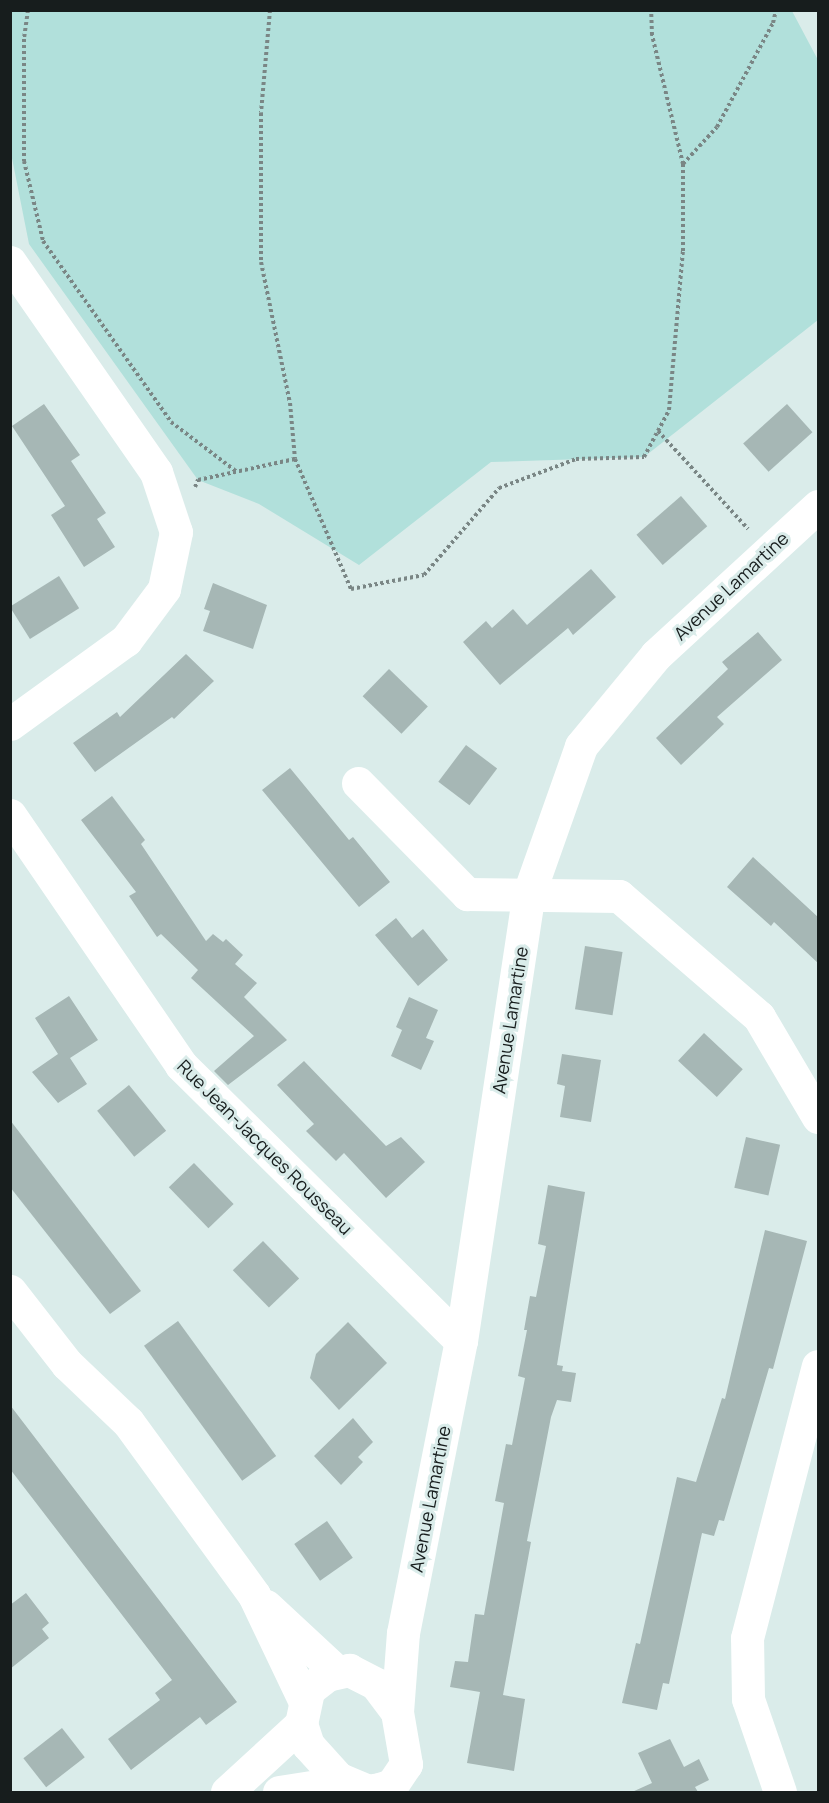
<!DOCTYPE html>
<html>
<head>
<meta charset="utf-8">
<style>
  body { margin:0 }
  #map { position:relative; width:829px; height:1803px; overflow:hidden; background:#daecea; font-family:Manrope,sans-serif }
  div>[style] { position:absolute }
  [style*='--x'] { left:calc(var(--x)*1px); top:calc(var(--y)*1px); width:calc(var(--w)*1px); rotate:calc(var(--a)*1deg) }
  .green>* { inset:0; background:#b1e0db }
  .building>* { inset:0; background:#a6b7b5; transform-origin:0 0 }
  .path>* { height:4px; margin-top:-2px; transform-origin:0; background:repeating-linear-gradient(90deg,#7a8685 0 3px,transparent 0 6px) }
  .minor>* { height:33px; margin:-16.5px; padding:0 16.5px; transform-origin:16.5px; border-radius:16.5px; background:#fff }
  span { translate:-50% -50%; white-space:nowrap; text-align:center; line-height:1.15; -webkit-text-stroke:6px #daecea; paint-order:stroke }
  .street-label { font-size:18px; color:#171d1d }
  .frame { position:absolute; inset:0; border:12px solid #171d1d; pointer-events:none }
</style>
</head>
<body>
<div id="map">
  <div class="green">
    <i style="clip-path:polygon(10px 11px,792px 11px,818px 60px,818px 320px,644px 457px,491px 462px,359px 565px,259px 504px,198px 480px,29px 244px,11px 153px)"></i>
  </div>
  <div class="building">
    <i style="clip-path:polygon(44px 404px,80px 455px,71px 461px,106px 513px,97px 519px,115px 547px,84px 567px,51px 515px,65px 506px,12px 426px)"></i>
    <i style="left:787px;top:404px;width:38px;height:59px;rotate:48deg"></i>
    <i style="left:681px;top:496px;width:40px;height:59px;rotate:49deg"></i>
    <i style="clip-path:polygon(591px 569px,616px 597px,573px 635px,568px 628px,500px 685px,463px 642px,486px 621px,492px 628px,513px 609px,527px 625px)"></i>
    <i style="left:59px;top:576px;width:38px;height:58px;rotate:58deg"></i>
    <i style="clip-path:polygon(213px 583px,267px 605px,253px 649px,203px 631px,210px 611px,204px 609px)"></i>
    <i style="clip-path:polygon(758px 632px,782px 660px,717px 717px,724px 724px,681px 765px,656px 738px,728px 669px,722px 662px)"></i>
    <i style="clip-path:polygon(186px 654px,214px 681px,174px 719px,172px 717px,95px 772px,73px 743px,117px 712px,120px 717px)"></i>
    <i style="left:389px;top:669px;width:54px;height:38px;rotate:44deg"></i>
    <i style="left:466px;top:745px;width:39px;height:46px;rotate:37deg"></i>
    <i style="clip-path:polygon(290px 768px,349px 840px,353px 837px,390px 882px,359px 907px,262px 790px)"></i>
    <i style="clip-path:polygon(112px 796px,145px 840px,141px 844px,206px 941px,213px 934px,223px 942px,226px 939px,243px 955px,235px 964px,257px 983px,244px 997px,287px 1040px,228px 1085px,214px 1071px,254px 1036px,191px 978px,198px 970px,161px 934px,157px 937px,129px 896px,136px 892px,81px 820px)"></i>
    <i style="clip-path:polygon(753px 857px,819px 918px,819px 964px,774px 922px,771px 926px,727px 887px)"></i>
    <i style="clip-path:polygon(396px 918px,412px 938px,423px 929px,448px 960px,418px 986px,375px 935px)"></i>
    <i style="left:585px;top:946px;width:38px;height:64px;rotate:9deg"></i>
    <i style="clip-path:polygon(69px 996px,98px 1040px,70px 1058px,87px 1084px,58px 1103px,32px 1072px,58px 1054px,35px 1018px)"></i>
    <i style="clip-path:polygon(409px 997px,438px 1010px,426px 1038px,434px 1041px,421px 1070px,391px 1056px,402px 1030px,396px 1027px)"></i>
    <i style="left:704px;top:1033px;width:53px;height:38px;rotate:43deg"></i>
    <i style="clip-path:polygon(562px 1054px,601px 1060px,591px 1122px,560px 1117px,565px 1086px,557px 1084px)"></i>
    <i style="clip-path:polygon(304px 1061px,386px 1146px,401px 1137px,425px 1162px,386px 1198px,344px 1153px,336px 1161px,306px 1131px,314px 1124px,277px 1085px)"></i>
    <i style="left:129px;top:1085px;width:59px;height:41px;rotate:51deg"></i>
    <i style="clip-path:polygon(10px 1120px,141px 1291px,110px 1314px,10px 1187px)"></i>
    <i style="left:746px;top:1137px;width:35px;height:52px;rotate:13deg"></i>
    <i style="left:194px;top:1163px;width:57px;height:35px;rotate:46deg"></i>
    <i style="clip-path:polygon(548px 1185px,585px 1192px,557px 1365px,563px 1366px,562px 1371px,576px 1373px,571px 1402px,557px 1400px,551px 1417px,527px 1541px,531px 1542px,503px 1695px,525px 1699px,514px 1771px,467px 1763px,480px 1692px,450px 1687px,455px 1661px,468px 1662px,475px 1614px,484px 1615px,504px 1503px,495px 1501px,506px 1444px,512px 1445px,525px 1378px,518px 1376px,527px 1330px,524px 1330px,530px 1296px,536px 1297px,546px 1246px,538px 1244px)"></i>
    <i style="clip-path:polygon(765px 1230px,807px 1241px,773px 1369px,769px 1368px,724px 1521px,719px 1520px,714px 1536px,702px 1533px,669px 1684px,663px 1683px,657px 1710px,622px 1703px,636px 1643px,640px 1644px,677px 1477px,696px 1482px,722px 1398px,725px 1399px)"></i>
    <i style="left:263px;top:1241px;width:52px;height:42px;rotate:46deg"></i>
    <i style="left:178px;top:1321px;width:167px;height:42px;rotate:54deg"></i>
    <i style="clip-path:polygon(348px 1322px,387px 1363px,339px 1410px,310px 1378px,316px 1354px)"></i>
    <i style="clip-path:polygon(10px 1405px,237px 1702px,206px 1725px,200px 1717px,131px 1770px,108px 1739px,160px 1700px,155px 1693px,172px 1680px,10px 1469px)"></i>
    <i style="clip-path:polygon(353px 1418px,373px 1442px,358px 1457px,363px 1462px,341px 1485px,314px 1456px)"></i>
    <i style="left:327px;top:1521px;width:45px;height:40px;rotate:55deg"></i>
    <i style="clip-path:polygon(26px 1593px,49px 1623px,42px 1629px,49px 1638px,10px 1669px,10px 1605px)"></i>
    <i style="left:62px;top:1728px;width:37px;height:49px;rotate:52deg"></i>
    <i style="clip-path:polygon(670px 1739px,684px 1767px,699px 1759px,709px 1780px,695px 1787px,698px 1792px,632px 1792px,652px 1783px,638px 1753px)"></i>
  </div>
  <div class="path">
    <i style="--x:28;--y:10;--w:29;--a:98"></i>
    <i style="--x:24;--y:39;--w:122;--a:90"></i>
    <i style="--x:24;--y:161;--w:82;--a:76.6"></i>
    <i style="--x:43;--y:241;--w:222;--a:54.7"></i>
    <i style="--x:171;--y:422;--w:83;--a:37.1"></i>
    <i style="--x:270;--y:10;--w:103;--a:95"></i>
    <i style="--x:261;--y:113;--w:149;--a:90"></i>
    <i style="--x:261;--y:262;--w:144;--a:78.4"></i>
    <i style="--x:290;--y:403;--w:56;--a:84.9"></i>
    <i style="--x:295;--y:459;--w:142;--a:66.7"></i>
    <i style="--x:351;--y:589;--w:74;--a:-10.9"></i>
    <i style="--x:424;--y:575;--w:115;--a:-49.2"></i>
    <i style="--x:499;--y:488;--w:82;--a:-20.6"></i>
    <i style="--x:576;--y:459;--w:68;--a:-1.7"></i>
    <i style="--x:644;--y:457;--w:30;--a:-62"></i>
    <i style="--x:658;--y:431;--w:24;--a:-62"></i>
    <i style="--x:669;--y:410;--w:160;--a:-85"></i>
    <i style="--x:683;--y:251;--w:87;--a:-90"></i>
    <i style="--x:683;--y:164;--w:133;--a:-103.5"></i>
    <i style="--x:652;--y:35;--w:25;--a:-92"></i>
    <i style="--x:683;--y:164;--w:50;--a:-47.4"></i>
    <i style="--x:717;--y:127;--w:118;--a:-61.7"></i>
    <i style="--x:773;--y:23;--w:13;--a:-77"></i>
    <i style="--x:658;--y:431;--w:133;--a:47.4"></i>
    <i style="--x:195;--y:487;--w:8;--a:-67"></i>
    <i style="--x:198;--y:480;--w:99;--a:-12.2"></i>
  </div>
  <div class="minor">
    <i style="--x:10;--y:262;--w:256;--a:55.2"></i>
    <i style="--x:156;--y:472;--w:63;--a:71.6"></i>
    <i style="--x:176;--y:532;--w:58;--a:101.9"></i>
    <i style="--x:164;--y:589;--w:64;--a:126.7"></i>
    <i style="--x:126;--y:640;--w:143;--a:144.1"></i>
    <i style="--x:358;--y:783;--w:156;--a:45.5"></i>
    <i style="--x:467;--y:894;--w:152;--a:0.8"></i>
    <i style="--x:619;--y:896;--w:185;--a:40.8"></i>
    <i style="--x:759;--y:1017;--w:116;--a:59.5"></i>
    <i style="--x:10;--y:815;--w:303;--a:55.6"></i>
    <i style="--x:181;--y:1065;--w:393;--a:44.6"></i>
    <i style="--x:10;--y:1291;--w:93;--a:52"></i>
    <i style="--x:67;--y:1364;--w:84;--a:43.6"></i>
    <i style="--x:128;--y:1422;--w:214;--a:53.9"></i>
    <i style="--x:254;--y:1595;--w:116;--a:64.5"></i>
    <i style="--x:266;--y:1606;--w:96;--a:42.9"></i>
    <i style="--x:349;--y:1670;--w:30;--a:27"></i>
    <i style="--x:376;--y:1684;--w:35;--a:53"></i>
    <i style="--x:397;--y:1712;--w:53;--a:80.2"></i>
    <i style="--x:406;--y:1764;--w:25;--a:124"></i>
    <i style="--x:392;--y:1785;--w:13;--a:162"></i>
    <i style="--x:380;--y:1789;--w:12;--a:171"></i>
    <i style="--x:368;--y:1791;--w:33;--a:-157"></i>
    <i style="--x:338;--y:1778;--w:45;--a:-132.3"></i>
    <i style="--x:308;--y:1745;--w:22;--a:-108"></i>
    <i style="--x:301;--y:1724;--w:35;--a:-78"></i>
    <i style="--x:308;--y:1690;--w:24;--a:-38"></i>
    <i style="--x:327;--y:1675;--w:23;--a:-13"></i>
    <i style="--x:397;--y:1712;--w:79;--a:-85.7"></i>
    <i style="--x:403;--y:1633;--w:298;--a:-78.8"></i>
    <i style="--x:461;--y:1341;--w:450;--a:-81.4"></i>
    <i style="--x:528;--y:896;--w:159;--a:-70.5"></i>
    <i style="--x:581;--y:746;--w:118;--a:-50.5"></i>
    <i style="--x:656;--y:655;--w:220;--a:-42.6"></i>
    <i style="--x:227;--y:1792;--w:100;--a:-42.6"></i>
    <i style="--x:279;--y:1792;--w:47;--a:-8.7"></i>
    <i style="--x:325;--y:1785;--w:15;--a:-28"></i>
    <i style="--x:780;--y:1792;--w:98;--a:-109"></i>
    <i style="--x:748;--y:1699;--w:61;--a:-90.9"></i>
    <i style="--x:747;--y:1638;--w:281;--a:-75.4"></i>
  </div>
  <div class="street-label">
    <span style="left:731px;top:586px;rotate:-43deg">Avenue Lamartine</span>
    <span style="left:510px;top:1020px;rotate:-81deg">Avenue Lamartine</span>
    <span style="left:265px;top:1147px;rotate:45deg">Rue Jean-Jacques Rousseau</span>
    <span style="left:430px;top:1499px;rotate:-79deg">Avenue Lamartine</span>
  </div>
  <div class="frame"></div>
</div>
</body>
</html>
